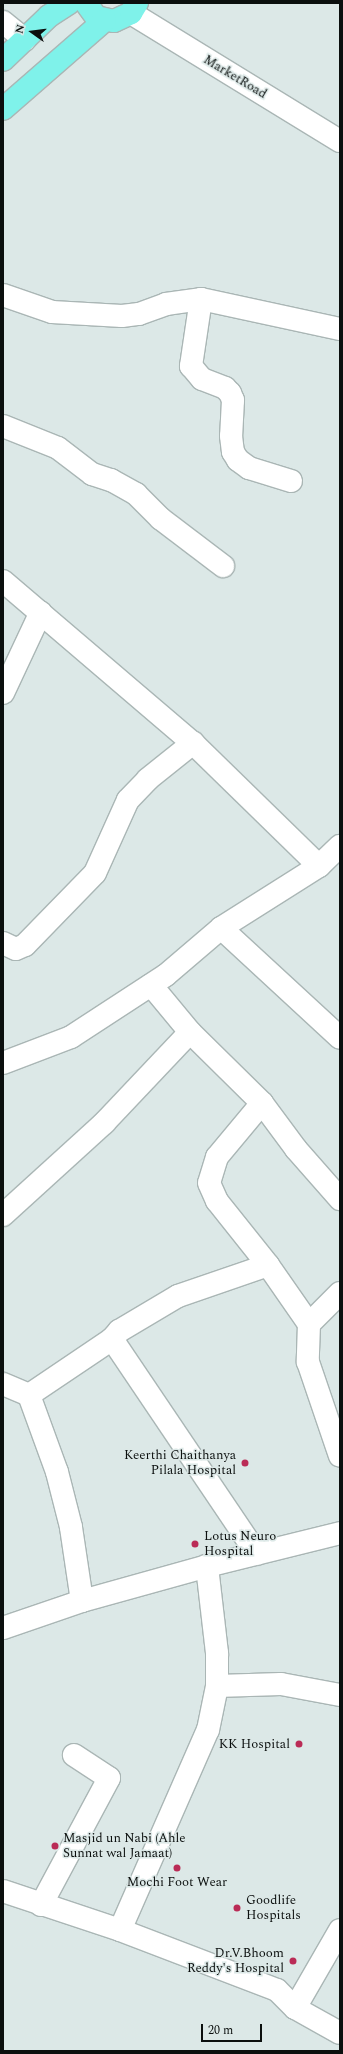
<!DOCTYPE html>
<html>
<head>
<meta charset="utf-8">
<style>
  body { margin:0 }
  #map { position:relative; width:343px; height:2054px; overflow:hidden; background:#dce8e7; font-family:Spectral,serif }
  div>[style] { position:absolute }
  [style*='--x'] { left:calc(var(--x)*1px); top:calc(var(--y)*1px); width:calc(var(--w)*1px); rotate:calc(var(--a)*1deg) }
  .roads { filter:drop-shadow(1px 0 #aab6b5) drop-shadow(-1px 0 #aab6b5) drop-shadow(0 1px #aab6b5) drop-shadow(0 -1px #aab6b5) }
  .minor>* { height:22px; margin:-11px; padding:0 11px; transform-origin:11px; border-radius:11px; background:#fff }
  .tertiary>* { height:22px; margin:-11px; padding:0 11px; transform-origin:11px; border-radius:11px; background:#fff }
  .trunk>* { height:22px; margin:-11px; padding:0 11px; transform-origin:11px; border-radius:11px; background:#7ff2ea }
  .dots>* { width:11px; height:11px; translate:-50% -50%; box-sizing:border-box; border:2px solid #dce8e7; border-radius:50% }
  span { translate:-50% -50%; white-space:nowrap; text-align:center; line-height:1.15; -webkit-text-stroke:3px #dce8e7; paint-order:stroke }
  .street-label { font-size:13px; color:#0b0f0e }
  .poi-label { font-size:13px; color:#0b0f0e }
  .right { translate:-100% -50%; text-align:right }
  .left { translate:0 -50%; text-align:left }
  .frame { position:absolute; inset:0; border:4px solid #0b0f0e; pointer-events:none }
  .north { position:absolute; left:12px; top:12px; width:40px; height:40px; -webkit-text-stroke:3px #dce8e7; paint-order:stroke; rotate:284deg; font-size:11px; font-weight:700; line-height:16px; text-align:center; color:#0b0f0e }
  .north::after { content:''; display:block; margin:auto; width:14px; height:18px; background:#0b0f0e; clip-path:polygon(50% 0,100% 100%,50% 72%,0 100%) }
  .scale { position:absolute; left:201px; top:2024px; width:61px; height:18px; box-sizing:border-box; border:2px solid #0b0f0e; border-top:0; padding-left:5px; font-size:12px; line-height:14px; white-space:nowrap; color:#0b0f0e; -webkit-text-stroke:3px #dce8e7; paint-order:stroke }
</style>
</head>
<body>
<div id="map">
  <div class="roads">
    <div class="minor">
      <i style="--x:3;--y:22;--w:28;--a:39"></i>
      <i style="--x:3;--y:295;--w:52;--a:19.1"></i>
      <i style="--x:52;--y:312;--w:70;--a:3.3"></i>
      <i style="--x:122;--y:316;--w:17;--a:-7"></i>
      <i style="--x:139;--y:314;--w:29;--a:-20"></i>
      <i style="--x:166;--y:304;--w:35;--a:-8"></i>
      <i style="--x:201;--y:299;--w:142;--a:12.2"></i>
      <i style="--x:201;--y:299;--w:68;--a:98.5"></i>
      <i style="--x:191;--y:366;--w:17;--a:50"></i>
      <i style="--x:202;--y:379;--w:25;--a:21"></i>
      <i style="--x:225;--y:388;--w:7;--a:45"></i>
      <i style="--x:230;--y:393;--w:8;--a:67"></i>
      <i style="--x:233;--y:400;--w:36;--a:93"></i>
      <i style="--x:231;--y:436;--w:16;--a:83"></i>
      <i style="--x:233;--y:452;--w:9;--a:58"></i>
      <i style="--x:238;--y:460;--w:14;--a:36"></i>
      <i style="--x:249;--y:468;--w:44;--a:17.2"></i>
      <i style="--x:3;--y:426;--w:59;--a:21.8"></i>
      <i style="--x:58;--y:448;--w:43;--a:37.4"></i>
      <i style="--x:92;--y:474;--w:20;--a:18"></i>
      <i style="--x:111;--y:480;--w:29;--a:29"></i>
      <i style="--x:136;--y:494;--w:35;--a:45"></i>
      <i style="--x:161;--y:519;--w:78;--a:37.2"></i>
      <i style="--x:3;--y:581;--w:250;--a:40.5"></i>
      <i style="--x:193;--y:743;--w:176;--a:44.3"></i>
      <i style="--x:3;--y:693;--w:89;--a:-64.9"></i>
      <i style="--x:221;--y:928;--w:162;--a:42.7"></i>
      <i style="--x:3;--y:943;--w:14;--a:25"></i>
      <i style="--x:16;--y:949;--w:10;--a:-24"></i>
      <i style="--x:25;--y:945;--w:100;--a:-45.8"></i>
      <i style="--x:95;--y:873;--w:80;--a:-65.7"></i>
      <i style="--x:128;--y:800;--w:29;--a:-46"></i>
      <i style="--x:148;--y:779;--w:58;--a:-38.7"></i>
      <i style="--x:151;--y:985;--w:61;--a:50.3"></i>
      <i style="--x:190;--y:1032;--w:101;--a:44.6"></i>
      <i style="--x:262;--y:1103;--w:57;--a:53.5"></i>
      <i style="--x:296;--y:1149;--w:67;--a:48.7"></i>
      <i style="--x:3;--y:1063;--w:73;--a:-20.9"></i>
      <i style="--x:71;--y:1037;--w:113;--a:-33.1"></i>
      <i style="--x:166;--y:975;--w:72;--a:-40.5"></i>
      <i style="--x:221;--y:928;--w:116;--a:-32.3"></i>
      <i style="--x:319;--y:866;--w:29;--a:-44"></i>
      <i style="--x:262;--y:1103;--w:70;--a:129.8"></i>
      <i style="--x:217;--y:1157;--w:27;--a:107"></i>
      <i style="--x:209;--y:1183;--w:20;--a:66"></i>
      <i style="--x:217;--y:1201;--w:82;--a:51.4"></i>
      <i style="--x:3;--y:1215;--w:137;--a:-42.3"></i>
      <i style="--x:104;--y:1123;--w:125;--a:-46.6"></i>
      <i style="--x:309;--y:1324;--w:38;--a:92"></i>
      <i style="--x:308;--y:1362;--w:99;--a:71.2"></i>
      <i style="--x:112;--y:1339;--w:259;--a:56"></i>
      <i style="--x:3;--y:1384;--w:28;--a:23"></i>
      <i style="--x:82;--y:1601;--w:75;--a:-98.5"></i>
      <i style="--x:71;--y:1527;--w:57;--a:-104.3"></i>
      <i style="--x:57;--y:1472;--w:82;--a:-110"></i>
      <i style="--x:29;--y:1395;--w:100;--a:-34"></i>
      <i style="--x:112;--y:1339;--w:11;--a:-49"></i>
      <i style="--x:119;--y:1331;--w:69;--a:-30.7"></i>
      <i style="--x:178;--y:1296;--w:95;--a:-19"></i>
      <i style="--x:268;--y:1265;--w:72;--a:55.2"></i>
      <i style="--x:309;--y:1324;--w:44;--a:-45"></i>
      <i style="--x:3;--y:1628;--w:83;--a:-18.9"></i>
      <i style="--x:82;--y:1601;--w:130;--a:-15.6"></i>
      <i style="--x:207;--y:1566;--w:137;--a:-13.9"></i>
      <i style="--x:217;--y:1686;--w:64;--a:-1.8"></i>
      <i style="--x:281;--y:1684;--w:60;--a:10.6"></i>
      <i style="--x:41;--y:1905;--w:144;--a:-61.8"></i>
      <i style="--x:109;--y:1778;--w:42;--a:-146.7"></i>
      <i style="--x:120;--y:1930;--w:219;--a:-66.3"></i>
      <i style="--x:208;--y:1730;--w:45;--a:-78.4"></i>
      <i style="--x:217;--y:1686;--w:33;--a:-90"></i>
      <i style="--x:217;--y:1653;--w:88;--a:-96.6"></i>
      <i style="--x:295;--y:2008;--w:90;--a:-60"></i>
    </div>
    <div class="tertiary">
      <i style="--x:131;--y:13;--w:245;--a:31.5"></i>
      <i style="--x:3;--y:1891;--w:123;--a:18.4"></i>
      <i style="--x:120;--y:1930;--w:168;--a:20.9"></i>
      <i style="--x:277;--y:1990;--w:25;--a:45"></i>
      <i style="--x:295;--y:2008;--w:51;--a:29.1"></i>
    </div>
    <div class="trunk">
      <i style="--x:86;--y:3;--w:17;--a:54"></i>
      <i style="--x:96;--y:17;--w:18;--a:13"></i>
      <i style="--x:114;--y:21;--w:19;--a:-25"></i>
      <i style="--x:131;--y:13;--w:12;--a:-59"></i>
      <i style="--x:3;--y:60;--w:64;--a:-43.7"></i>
      <i style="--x:49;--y:16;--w:24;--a:-33"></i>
      <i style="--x:3;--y:109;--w:135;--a:-41.1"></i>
    </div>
  </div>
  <div class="dots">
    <i style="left:245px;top:1463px;background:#ba2b56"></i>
    <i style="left:195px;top:1544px;background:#ba2b56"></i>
    <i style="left:299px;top:1744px;background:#ba2b56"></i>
    <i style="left:55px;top:1846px;background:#ba2b56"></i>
    <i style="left:177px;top:1868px;background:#ba2b56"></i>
    <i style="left:237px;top:1908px;background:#ba2b56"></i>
    <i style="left:293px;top:1961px;background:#ba2b56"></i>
  </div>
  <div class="street-label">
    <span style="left:235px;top:77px;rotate:31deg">MarketRoad</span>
  </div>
  <div class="poi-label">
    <span class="right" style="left:236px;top:1463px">Keerthi Chaithanya<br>Pilala Hospital</span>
    <span class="left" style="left:204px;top:1544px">Lotus Neuro<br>Hospital</span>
    <span class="right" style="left:290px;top:1744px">KK Hospital</span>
    <span class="left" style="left:63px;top:1846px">Masjid un Nabi (Ahle<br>Sunnat wal Jamaat)</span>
    <span style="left:177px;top:1882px">Mochi Foot Wear</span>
    <span class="left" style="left:246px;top:1908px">Goodlife<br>Hospitals</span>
    <span class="right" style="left:284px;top:1961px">Dr.V.Bhoom<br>Reddy's Hospital</span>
  </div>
  <div class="frame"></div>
  <div class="north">N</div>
  <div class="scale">20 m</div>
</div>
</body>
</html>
